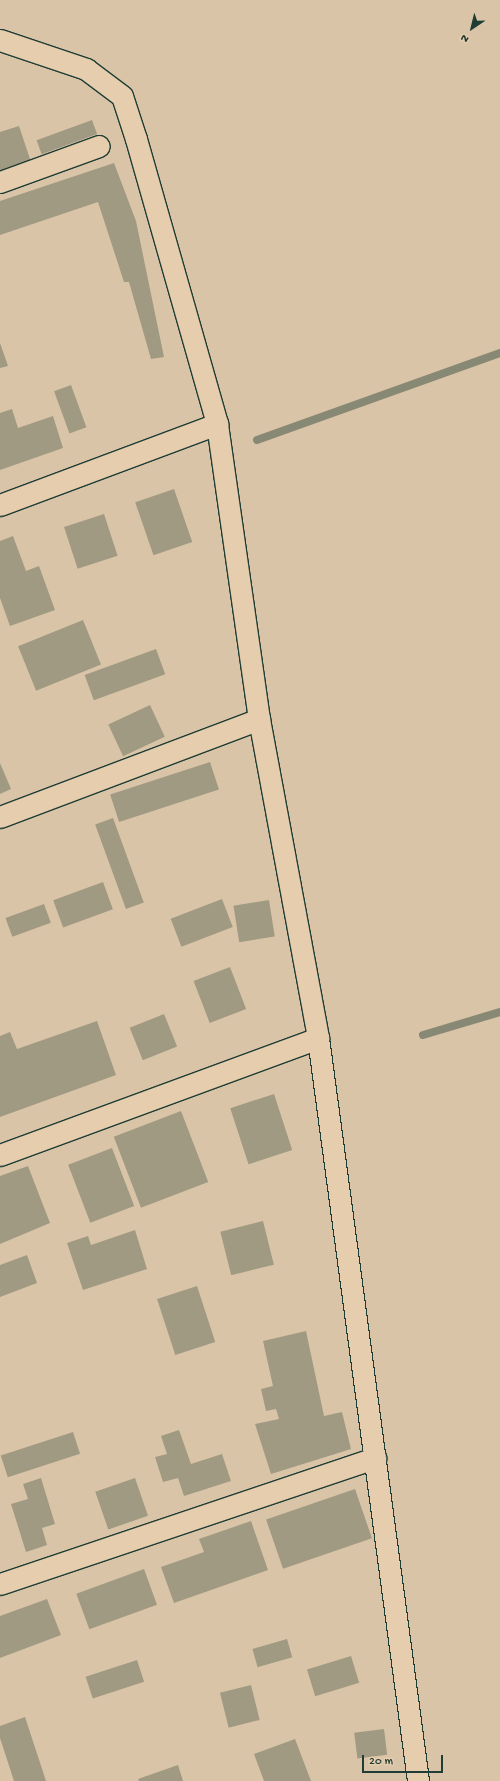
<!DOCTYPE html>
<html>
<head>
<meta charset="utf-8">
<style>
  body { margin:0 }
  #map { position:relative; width:500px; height:1781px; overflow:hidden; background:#dac4a7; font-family:"Gochi Hand",sans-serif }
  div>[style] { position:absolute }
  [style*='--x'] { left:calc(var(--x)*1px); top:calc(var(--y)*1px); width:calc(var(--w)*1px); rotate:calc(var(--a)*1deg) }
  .stream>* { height:8px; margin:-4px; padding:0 4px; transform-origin:4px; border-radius:4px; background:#888974 }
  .building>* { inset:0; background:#a09a83; transform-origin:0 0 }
  .roads { filter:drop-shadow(1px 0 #1f3d34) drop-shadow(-1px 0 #1f3d34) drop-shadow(0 1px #1f3d34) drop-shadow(0 -1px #1f3d34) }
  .street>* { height:21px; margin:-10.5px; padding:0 10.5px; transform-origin:10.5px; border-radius:10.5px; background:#e6cdae }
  span { translate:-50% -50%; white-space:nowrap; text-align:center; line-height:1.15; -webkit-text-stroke:3px #e6cdae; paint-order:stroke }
  .north { position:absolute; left:452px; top:8px; width:40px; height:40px; -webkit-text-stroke:3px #e6cdae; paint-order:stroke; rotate:215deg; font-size:11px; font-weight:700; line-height:16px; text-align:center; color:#1f3d34 }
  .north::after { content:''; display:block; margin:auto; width:14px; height:18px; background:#1f3d34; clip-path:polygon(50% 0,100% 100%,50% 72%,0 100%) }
  .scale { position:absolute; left:362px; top:1755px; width:81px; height:18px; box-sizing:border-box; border:2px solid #1f3d34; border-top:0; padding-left:5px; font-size:12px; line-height:14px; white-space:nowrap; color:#1f3d34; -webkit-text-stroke:3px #e6cdae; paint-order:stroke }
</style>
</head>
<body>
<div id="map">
  <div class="stream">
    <i style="--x:257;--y:440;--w:258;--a:-19.7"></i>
    <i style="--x:423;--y:1035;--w:80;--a:-16.6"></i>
  </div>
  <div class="building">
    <i style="left:92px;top:120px;width:15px;height:59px;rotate:70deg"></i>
    <i style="clip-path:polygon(19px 126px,32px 165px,0 175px,0 132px)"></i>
    <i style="clip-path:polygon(114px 163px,136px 221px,164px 357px,151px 359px,129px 282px,124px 282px,98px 202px,0 235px,0 201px)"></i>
    <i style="clip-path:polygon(0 343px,8px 366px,0 368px)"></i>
    <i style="left:71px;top:385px;width:45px;height:18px;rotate:70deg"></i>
    <i style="clip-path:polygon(12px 409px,18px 428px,53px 416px,63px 448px,0 470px,0 413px)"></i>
    <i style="left:174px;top:489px;width:56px;height:41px;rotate:71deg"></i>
    <i style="left:104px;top:514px;width:44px;height:42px;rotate:72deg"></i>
    <i style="clip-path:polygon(13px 536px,26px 571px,39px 566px,55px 610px,10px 626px,0 598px,0 541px)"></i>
    <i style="left:83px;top:620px;width:48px;height:70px;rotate:68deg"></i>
    <i style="left:156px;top:649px;width:27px;height:76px;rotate:70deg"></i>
    <i style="left:150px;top:705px;width:35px;height:46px;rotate:65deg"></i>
    <i style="left:210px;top:762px;width:29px;height:105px;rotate:72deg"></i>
    <i style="clip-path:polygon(0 763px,11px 789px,0 794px)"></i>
    <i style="left:113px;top:818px;width:90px;height:19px;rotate:70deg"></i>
    <i style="left:103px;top:882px;width:29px;height:53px;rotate:70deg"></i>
    <i style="left:222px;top:899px;width:30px;height:55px;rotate:69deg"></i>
    <i style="left:269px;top:900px;width:37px;height:36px;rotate:81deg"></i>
    <i style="left:44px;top:904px;width:20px;height:41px;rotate:70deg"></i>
    <i style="left:230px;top:967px;width:45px;height:39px;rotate:69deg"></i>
    <i style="left:164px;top:1014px;width:35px;height:37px;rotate:68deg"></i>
    <i style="clip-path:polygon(97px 1021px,116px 1075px,0 1117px,0 1036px,10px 1032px,17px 1049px)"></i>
    <i style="left:274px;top:1094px;width:59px;height:46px;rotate:72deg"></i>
    <i style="left:181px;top:1111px;width:76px;height:72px;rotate:69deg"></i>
    <i style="left:112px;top:1148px;width:62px;height:47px;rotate:69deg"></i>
    <i style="clip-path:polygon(28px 1166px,50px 1223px,0 1244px,0 1176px)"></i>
    <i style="left:263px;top:1221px;width:45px;height:44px;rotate:76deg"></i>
    <i style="clip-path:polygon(135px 1230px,147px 1269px,83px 1290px,67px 1243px,88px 1236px,91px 1245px)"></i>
    <i style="clip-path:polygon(27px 1255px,37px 1283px,0 1297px,0 1265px)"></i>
    <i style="left:197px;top:1286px;width:59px;height:42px;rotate:72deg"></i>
    <i style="clip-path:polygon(306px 1331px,324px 1416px,342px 1412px,351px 1449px,271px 1474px,255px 1424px,279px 1419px,276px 1409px,266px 1411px,261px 1389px,273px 1386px,263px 1341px)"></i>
    <i style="clip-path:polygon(179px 1430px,191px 1464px,222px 1454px,231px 1481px,184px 1496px,178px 1478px,163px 1482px,155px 1457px,167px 1454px,161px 1436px)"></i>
    <i style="left:73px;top:1432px;width:23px;height:76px;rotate:72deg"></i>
    <i style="clip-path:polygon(41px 1478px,55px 1524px,42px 1528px,47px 1545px,26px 1552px,11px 1504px,28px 1499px,23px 1484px)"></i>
    <i style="left:135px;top:1478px;width:40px;height:42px;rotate:71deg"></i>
    <i style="left:355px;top:1489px;width:52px;height:94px;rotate:71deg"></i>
    <i style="clip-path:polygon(251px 1521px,268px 1570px,174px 1603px,161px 1567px,204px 1552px,199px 1539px)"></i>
    <i style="left:144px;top:1569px;width:38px;height:72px;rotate:70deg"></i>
    <i style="clip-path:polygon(47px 1599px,61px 1635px,0 1658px,0 1616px)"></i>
    <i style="left:287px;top:1639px;width:19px;height:36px;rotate:74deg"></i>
    <i style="left:351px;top:1656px;width:28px;height:46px;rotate:73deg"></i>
    <i style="left:137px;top:1660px;width:23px;height:54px;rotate:72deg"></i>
    <i style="left:251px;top:1685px;width:36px;height:32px;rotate:76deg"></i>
    <i style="clip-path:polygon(25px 1717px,46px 1781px,14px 1781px,0 1738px,0 1726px)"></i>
    <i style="left:384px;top:1729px;width:26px;height:30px;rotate:83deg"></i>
    <i style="clip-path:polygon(295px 1739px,311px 1781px,264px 1781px,254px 1754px)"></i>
    <i style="clip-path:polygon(178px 1765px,183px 1781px,139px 1781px,138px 1779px)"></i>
  </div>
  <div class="roads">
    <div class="street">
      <i style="--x:0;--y:40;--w:91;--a:18.6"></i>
      <i style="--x:86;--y:69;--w:45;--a:36.9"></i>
      <i style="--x:122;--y:96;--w:45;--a:72"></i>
      <i style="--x:136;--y:139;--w:296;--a:74.1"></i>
      <i style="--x:217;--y:424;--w:298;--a:81.9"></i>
      <i style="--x:259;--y:719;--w:324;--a:79.5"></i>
      <i style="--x:318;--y:1038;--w:750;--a:82.33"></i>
      <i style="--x:0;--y:182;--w:105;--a:-20"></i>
      <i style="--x:0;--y:505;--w:232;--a:-20.5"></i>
      <i style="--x:0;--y:817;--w:277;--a:-20.7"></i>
      <i style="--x:0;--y:1155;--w:339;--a:-20.2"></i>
      <i style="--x:0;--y:1584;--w:396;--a:-18.6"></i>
    </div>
  </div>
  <div class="north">N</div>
  <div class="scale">20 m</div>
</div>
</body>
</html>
